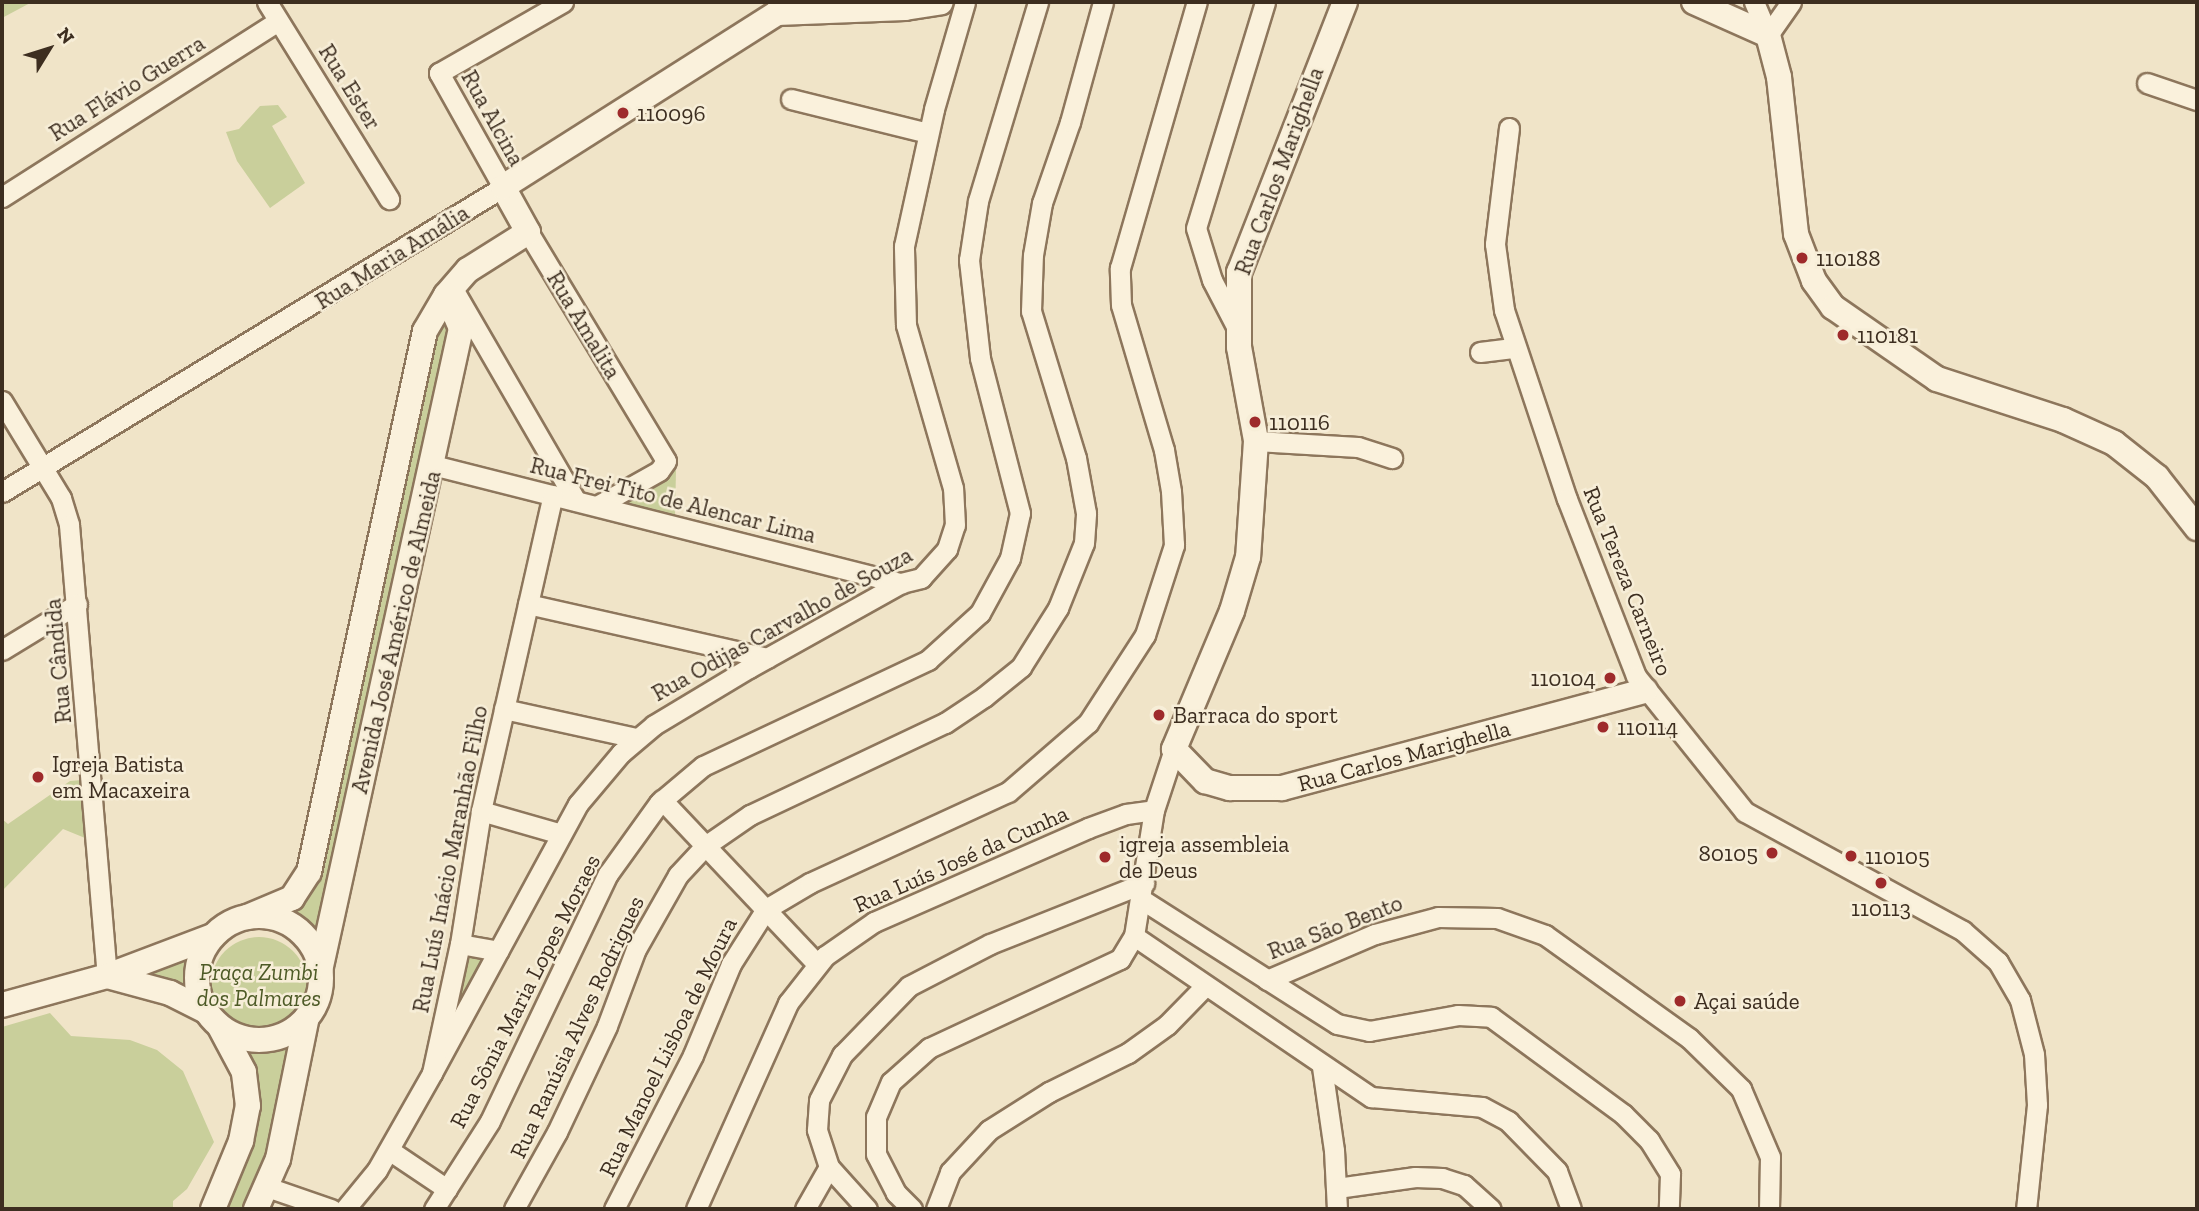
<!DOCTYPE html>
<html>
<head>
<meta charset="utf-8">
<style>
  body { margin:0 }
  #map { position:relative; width:2199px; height:1211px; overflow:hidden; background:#f0e4c8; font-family:"Zilla Slab",serif }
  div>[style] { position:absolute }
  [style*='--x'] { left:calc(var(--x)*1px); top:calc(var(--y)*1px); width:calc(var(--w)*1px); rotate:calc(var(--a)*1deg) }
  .green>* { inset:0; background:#c9cf9b }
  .round { border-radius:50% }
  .roads { filter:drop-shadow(2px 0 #8d765c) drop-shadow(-2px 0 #8d765c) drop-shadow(0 2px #8d765c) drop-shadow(0 -2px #8d765c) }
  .minor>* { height:19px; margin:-9.5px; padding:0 9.5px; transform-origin:9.5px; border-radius:9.5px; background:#faf1dc }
  .tertiary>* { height:24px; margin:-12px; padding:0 12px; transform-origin:12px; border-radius:12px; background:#faf1dc }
  .tertiary>.ring { margin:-12px; padding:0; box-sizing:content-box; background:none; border:24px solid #faf1dc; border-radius:50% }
  .dots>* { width:19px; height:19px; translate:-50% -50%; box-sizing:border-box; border:4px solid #f7eed8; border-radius:50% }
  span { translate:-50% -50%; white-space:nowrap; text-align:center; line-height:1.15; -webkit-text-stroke:5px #f7eed8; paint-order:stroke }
  .street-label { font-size:23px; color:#3d2e20 }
  .poi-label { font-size:23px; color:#3d2e20 }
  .left { translate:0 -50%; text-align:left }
  .right { translate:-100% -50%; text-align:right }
  .park-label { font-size:23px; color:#4d5a26; font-style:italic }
  .frame { position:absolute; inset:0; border:4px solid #3d2e20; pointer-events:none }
  .north { position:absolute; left:14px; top:14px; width:70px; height:70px; -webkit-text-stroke:5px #f7eed8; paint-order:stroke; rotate:52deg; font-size:19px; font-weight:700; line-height:28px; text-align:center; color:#3d2e20 }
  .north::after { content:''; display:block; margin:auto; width:24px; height:32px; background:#3d2e20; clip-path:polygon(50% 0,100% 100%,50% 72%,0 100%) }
</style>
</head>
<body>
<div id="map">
  <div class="green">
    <i style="clip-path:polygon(2px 2px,32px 2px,2px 18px)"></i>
    <i style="clip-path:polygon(278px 105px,287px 117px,272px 126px,305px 183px,270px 208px,237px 161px,226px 132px,239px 129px,260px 106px)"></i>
    <i style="clip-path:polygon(452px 312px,319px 948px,305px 931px,277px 913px,292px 907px,434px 319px)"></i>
    <i style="clip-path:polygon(676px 470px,675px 517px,617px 503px)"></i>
    <i style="clip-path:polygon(82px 780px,85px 838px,63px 829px,2px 891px,2px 819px,8px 824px,70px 781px)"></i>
    <i class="round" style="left:211px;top:937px;width:96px;height:96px"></i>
    <i style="clip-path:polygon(201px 944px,192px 972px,193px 993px,127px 973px)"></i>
    <i style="clip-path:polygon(462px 948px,486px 961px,444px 1050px)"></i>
    <i style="clip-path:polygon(50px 1013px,71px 1036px,130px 1040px,157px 1050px,183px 1071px,214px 1142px,187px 1189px,173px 1201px,173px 1209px,2px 1209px,2px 1027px)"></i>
    <i style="clip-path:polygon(300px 1032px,285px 1108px,247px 1209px,224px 1209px,258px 1097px,256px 1071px,243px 1044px,284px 1041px)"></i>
  </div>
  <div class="roads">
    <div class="minor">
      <i style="--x:267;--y:2;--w:232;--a:58.2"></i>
      <i style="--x:1754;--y:2;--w:36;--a:67"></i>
      <i style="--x:1768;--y:35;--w:40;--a:-55.1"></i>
      <i style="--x:2147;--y:83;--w:53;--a:18.8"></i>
      <i style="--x:791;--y:99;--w:141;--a:13.9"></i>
      <i style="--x:1509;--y:128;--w:117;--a:96.9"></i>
      <i style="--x:1495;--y:244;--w:67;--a:82.2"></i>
      <i style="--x:1504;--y:310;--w:199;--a:71.6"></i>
      <i style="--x:1567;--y:499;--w:190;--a:68.7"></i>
      <i style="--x:1636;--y:676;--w:174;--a:51.3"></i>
      <i style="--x:1745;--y:812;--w:248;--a:28.6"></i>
      <i style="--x:1963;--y:931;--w:47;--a:41.5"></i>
      <i style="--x:1998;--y:962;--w:44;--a:59.9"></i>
      <i style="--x:2020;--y:1000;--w:56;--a:75.5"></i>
      <i style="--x:2034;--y:1054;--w:51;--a:86.6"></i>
      <i style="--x:2037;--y:1105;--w:105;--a:96"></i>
      <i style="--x:2;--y:197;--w:327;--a:-32.5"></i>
      <i style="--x:528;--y:232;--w:267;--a:58.9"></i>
      <i style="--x:666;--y:461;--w:12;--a:125"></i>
      <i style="--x:659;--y:471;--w:71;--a:150.6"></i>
      <i style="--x:456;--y:294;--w:239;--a:59.9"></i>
      <i style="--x:1237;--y:328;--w:54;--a:-117.5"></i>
      <i style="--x:1212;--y:280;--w:54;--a:-107.1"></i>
      <i style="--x:1196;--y:228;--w:236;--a:-73"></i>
      <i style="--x:1480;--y:352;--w:35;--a:-7"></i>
      <i style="--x:2;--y:401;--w:114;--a:58.7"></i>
      <i style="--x:61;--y:498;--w:28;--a:73"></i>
      <i style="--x:69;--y:525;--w:453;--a:85.2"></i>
      <i style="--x:1256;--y:441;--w:102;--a:3.4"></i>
      <i style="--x:1358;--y:447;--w:36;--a:18"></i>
      <i style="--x:433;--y:465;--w:483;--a:14.2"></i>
      <i style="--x:2;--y:492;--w:587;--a:-31.33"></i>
      <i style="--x:503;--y:187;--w:131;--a:-119.3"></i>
      <i style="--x:439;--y:73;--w:143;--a:-29.8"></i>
      <i style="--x:528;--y:604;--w:245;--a:12.7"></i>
      <i style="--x:2;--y:650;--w:88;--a:-31.5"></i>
      <i style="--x:504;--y:709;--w:135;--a:12.4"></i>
      <i style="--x:662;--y:800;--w:226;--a:46.6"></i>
      <i style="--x:481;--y:811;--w:83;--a:16"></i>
      <i style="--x:1141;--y:899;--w:232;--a:32.5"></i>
      <i style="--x:1337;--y:1024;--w:33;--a:12"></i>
      <i style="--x:1369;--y:1031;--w:90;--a:-10.2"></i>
      <i style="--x:1458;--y:1015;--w:33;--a:3"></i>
      <i style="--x:1491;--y:1017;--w:164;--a:36.3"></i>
      <i style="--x:1623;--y:1114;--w:37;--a:45"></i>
      <i style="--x:1649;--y:1140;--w:40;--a:58"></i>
      <i style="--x:1670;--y:1174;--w:35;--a:92"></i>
      <i style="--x:1134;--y:936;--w:287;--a:34.2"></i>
      <i style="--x:1371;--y:1097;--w:111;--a:5.1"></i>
      <i style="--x:1482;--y:1107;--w:30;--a:28"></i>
      <i style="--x:1508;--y:1121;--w:70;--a:45.6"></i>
      <i style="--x:1557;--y:1171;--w:40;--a:69.8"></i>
      <i style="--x:460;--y:944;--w:39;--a:10"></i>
      <i style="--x:1267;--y:980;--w:117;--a:-23.1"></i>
      <i style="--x:1375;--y:934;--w:65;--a:-15.1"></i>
      <i style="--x:1438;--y:917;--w:59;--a:1"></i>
      <i style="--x:1497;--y:918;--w:51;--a:19.5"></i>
      <i style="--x:1545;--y:935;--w:177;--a:35.6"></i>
      <i style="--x:1689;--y:1038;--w:73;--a:44.4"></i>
      <i style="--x:1741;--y:1089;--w:74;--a:66.9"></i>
      <i style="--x:1770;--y:1157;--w:52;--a:91.1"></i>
      <i style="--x:1322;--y:1067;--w:84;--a:81.8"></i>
      <i style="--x:1334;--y:1150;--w:59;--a:87.1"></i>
      <i style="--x:432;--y:1073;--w:306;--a:-61.5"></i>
      <i style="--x:578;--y:804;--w:67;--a:-49.9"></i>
      <i style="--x:621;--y:753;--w:43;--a:-40.3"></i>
      <i style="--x:654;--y:725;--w:111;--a:-31"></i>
      <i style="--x:749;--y:668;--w:174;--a:-29.2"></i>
      <i style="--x:901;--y:583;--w:21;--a:-14"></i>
      <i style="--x:921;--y:578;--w:39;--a:-48"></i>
      <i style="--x:947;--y:549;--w:25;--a:-72"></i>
      <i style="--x:955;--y:525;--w:37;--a:-93"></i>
      <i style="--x:953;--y:488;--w:170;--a:-106.1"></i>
      <i style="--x:906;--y:325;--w:79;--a:-91.5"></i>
      <i style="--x:904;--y:246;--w:140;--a:-77.6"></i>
      <i style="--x:934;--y:109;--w:111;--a:-73.8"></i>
      <i style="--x:389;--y:1150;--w:70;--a:33.9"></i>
      <i style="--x:267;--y:1187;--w:68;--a:19"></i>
      <i style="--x:1337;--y:1188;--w:79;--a:-8"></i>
      <i style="--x:1415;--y:1177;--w:27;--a:2"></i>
      <i style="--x:1442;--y:1178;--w:23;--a:18"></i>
      <i style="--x:1464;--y:1185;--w:36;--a:42"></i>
      <i style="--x:345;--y:1209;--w:50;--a:-50.6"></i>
      <i style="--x:377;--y:1170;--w:112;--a:-60.4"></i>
      <i style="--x:432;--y:1073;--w:132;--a:-77.8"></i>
      <i style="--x:460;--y:944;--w:135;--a:-81"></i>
      <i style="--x:481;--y:811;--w:324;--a:-77.2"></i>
      <i style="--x:434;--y:1209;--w:104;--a:-57.5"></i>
      <i style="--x:490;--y:1121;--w:274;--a:-64.5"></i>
      <i style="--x:608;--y:874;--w:87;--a:-54.3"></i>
      <i style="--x:659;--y:803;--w:57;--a:-40.1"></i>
      <i style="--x:703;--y:766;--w:249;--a:-25.2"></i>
      <i style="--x:928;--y:660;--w:70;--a:-42.1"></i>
      <i style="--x:980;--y:613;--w:63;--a:-61.4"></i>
      <i style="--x:1010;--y:558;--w:46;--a:-77.5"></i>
      <i style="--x:1020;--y:513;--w:160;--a:-104.5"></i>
      <i style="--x:980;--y:358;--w:99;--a:-96.4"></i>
      <i style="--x:969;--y:260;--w:60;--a:-81.3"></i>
      <i style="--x:978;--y:201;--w:208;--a:-73.2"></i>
      <i style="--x:514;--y:1209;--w:88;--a:-60.8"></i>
      <i style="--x:557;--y:1132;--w:117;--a:-64.7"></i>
      <i style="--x:607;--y:1026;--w:82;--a:-69.4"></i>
      <i style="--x:636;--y:949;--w:85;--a:-60.4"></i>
      <i style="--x:678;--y:875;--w:40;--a:-47"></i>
      <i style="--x:705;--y:846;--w:55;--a:-34.6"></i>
      <i style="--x:750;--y:815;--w:216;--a:-25.3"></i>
      <i style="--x:945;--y:723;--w:47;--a:-33.7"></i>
      <i style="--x:984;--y:697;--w:48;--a:-39"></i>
      <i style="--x:1021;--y:667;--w:70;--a:-57.9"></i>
      <i style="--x:1058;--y:608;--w:70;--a:-68.2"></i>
      <i style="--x:1084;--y:543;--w:30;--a:-86"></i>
      <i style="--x:1086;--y:513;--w:56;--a:-100.3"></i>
      <i style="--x:1076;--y:458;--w:154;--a:-107"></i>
      <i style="--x:1031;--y:311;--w:56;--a:-88"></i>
      <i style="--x:1033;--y:255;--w:53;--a:-80.2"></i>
      <i style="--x:1042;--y:203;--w:86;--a:-70.9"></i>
      <i style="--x:1070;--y:122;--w:124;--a:-74.6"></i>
      <i style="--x:614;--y:1209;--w:173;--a:-62.8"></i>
      <i style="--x:693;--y:1055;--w:99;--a:-67.3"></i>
      <i style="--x:731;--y:964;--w:65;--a:-57.5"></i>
      <i style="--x:766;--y:909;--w:51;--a:-30.6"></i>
      <i style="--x:810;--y:883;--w:218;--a:-24.7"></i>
      <i style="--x:1008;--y:792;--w:106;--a:-40.8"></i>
      <i style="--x:1088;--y:723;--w:105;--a:-57.1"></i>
      <i style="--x:1145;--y:635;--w:95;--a:-72.1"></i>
      <i style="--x:1174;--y:545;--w:54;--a:-93.2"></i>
      <i style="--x:1171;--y:491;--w:42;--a:-99.7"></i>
      <i style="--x:1164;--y:450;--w:151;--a:-106.5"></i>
      <i style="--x:1121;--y:305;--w:37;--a:-92"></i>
      <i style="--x:1120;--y:268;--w:277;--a:-73.9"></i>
      <i style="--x:696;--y:1209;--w:226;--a:-65.9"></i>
      <i style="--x:788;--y:1003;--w:60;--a:-51.8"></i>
      <i style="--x:825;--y:956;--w:60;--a:-34.8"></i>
      <i style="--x:874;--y:922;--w:234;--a:-23.7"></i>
      <i style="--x:1088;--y:828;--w:40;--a:-20.2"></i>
      <i style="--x:1126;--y:814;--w:28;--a:-8"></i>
      <i style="--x:805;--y:1209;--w:48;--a:-60.3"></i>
      <i style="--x:867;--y:1209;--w:57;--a:-132.1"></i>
      <i style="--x:829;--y:1167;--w:39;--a:-108"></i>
      <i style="--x:817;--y:1130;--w:30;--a:-86"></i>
      <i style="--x:819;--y:1100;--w:51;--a:-62.9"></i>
      <i style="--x:842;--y:1055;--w:96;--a:-45.8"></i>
      <i style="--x:909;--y:986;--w:91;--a:-27.4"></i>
      <i style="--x:990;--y:944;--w:166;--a:-21.6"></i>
      <i style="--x:912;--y:1209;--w:23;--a:-135"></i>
      <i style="--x:896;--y:1193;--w:44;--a:-117.1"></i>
      <i style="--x:876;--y:1154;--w:37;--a:-90"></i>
      <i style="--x:876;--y:1117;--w:38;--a:-67"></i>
      <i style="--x:891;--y:1082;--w:51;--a:-41.8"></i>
      <i style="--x:929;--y:1048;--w:211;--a:-25"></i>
      <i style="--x:1120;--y:959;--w:27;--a:-59"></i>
      <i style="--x:1134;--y:936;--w:128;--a:-81"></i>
      <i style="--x:1154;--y:810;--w:64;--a:-71.8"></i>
      <i style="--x:936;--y:1209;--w:40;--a:-69"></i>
      <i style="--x:950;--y:1172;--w:57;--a:-47.1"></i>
      <i style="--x:989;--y:1130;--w:71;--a:-32.3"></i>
      <i style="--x:1049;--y:1092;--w:88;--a:-26.3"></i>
      <i style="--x:1128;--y:1053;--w:48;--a:-35.7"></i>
      <i style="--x:1167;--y:1025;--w:54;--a:-45.7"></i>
    </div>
    <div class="tertiary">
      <i style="--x:1345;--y:2;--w:290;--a:111.4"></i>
      <i style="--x:1239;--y:272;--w:75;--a:90"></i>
      <i style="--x:1239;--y:347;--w:96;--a:79.7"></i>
      <i style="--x:1256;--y:441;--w:116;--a:93.9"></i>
      <i style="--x:1248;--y:557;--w:56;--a:106.5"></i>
      <i style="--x:1232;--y:611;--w:150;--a:112.8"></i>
      <i style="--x:1174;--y:749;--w:45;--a:45.9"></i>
      <i style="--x:1205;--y:781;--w:26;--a:16"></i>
      <i style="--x:1230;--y:788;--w:52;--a:0"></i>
      <i style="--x:1282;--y:788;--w:376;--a:-15"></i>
      <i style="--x:1694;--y:2;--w:81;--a:24"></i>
      <i style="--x:1768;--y:35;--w:43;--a:75.3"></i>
      <i style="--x:1779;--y:77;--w:158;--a:83.8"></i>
      <i style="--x:1796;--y:234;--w:50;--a:69"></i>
      <i style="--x:1814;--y:281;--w:32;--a:54"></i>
      <i style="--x:1833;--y:307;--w:126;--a:34.7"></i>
      <i style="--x:1937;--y:379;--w:133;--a:18"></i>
      <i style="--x:2063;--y:420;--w:56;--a:24.3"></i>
      <i style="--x:2114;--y:443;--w:55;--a:38.3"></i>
      <i style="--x:2157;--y:477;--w:65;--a:51.9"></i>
      <i class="ring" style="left:197px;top:916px;width:100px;height:100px"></i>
      <i style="--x:247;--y:917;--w:49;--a:-22.9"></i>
      <i style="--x:292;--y:898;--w:31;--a:-57"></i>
      <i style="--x:309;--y:872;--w:553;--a:-77.9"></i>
      <i style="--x:425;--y:331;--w:42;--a:-59.7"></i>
      <i style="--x:446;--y:295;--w:33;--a:-49"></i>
      <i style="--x:468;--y:270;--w:71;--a:-32.3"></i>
      <i style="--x:528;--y:232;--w:51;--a:-119.1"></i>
      <i style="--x:503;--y:187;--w:325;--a:-32.4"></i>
      <i style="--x:777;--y:13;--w:128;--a:-2.2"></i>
      <i style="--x:905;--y:8;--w:36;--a:-9"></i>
      <i style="--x:320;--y:971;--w:658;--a:-77.63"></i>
      <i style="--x:461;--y:328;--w:36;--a:-114"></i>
      <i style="--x:107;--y:976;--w:65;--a:15.1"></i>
      <i style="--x:170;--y:993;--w:40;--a:26.6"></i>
      <i style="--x:2;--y:1005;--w:109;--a:-15.4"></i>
      <i style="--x:107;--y:976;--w:113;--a:-20.7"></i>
      <i style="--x:213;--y:1209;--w:74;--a:-67.6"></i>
      <i style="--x:241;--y:1141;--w:36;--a:-79"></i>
      <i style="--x:248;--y:1106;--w:34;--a:-97"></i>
      <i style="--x:244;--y:1072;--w:51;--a:-118.1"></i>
      <i style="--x:256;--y:1209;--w:55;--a:-66.3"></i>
      <i style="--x:278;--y:1159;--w:145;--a:-78.5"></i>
    </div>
  </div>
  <div class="dots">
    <i style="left:623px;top:113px;background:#9e2a2b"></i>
    <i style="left:1802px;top:258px;background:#9e2a2b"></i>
    <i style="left:1843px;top:335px;background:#9e2a2b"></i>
    <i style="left:1255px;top:422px;background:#9e2a2b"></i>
    <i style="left:1610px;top:678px;background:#9e2a2b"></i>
    <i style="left:1159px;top:715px;background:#9e2a2b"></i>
    <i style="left:1603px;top:727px;background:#9e2a2b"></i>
    <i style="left:38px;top:777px;background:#9e2a2b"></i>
    <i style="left:1772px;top:853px;background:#9e2a2b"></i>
    <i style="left:1851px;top:856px;background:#9e2a2b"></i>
    <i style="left:1105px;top:857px;background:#9e2a2b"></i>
    <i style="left:1881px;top:883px;background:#9e2a2b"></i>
    <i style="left:1680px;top:1001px;background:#9e2a2b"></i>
  </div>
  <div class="street-label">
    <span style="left:350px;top:87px;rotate:58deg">Rua Ester</span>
    <span style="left:127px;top:88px;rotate:-32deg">Rua Flávio Guerra</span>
    <span style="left:493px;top:118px;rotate:61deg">Rua Alcina</span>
    <span style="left:1279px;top:171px;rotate:-70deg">Rua Carlos Marighella</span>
    <span style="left:392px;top:257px;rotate:-32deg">Rua Maria Amália</span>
    <span style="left:584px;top:325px;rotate:59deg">Rua Amalita</span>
    <span style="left:673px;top:500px;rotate:14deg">Rua Frei Tito de Alencar Lima</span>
    <span style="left:1628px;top:581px;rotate:68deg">Rua Tereza Carneiro</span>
    <span style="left:782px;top:624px;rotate:-29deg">Rua Odijas Carvalho de Souza</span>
    <span style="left:396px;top:632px;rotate:-77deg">Avenida José Américo de Almeida</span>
    <span style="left:58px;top:661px;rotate:-95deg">Rua Cândida</span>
    <span style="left:1404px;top:756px;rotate:-15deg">Rua Carlos Marighella</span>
    <span style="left:450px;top:859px;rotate:-79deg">Rua Luís Inácio Maranhão Filho</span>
    <span style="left:961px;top:859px;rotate:-24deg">Rua Luís José da Cunha</span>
    <span style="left:1335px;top:927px;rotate:-21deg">Rua São Bento</span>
    <span style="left:525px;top:991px;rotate:-63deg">Rua Sônia Maria Lopes Moraes</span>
    <span style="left:577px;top:1027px;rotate:-65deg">Rua Ranúsia Alves Rodrigues</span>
    <span style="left:668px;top:1047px;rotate:-64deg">Rua Manoel Lisboa de Moura</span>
  </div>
  <div class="poi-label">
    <span class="left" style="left:637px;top:113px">110096</span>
    <span class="left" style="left:1816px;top:258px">110188</span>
    <span class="left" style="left:1857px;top:335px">110181</span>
    <span class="left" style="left:1269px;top:422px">110116</span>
    <span class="right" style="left:1596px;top:678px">110104</span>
    <span class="left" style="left:1173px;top:715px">Barraca do sport</span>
    <span class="left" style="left:1617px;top:727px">110114</span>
    <span class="left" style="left:52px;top:777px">Igreja Batista<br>em Macaxeira</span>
    <span class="left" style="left:1119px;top:857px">igreja assembleia<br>de Deus</span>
    <span class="right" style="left:1758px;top:853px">80105</span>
    <span class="left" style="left:1865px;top:856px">110105</span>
    <span style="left:1881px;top:908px">110113</span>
    <span class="left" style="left:1694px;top:1001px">Açai saúde</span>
  </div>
  <div class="park-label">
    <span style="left:259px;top:985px">Praça Zumbi<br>dos Palmares</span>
  </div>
  <div class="frame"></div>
  <div class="north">N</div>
</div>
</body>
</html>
